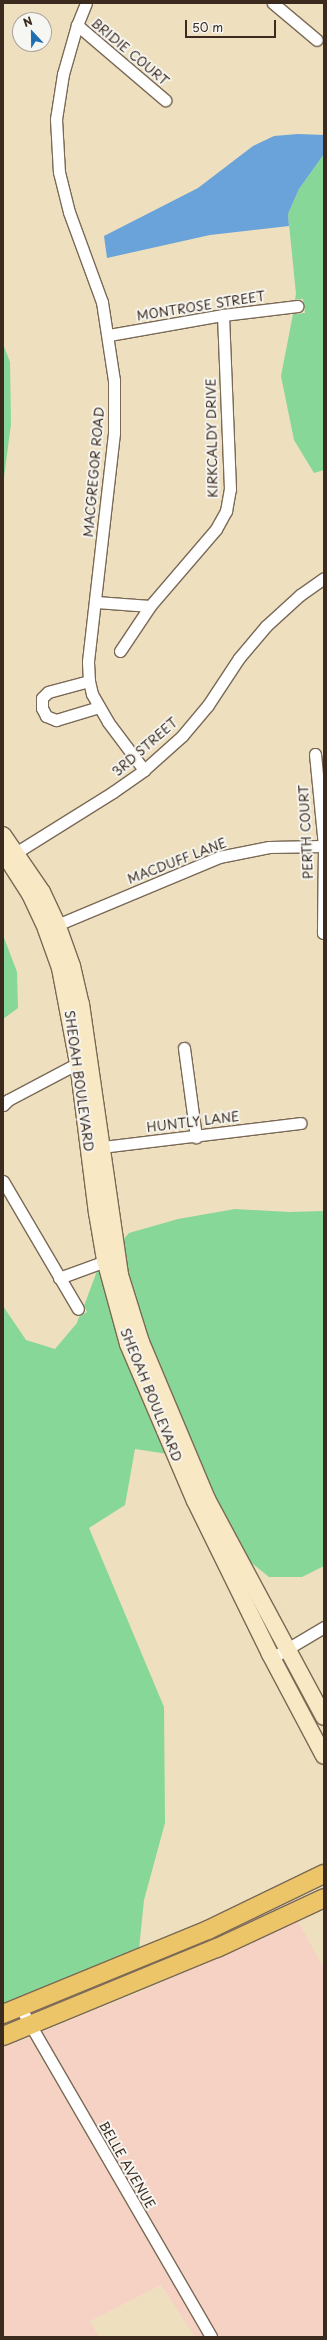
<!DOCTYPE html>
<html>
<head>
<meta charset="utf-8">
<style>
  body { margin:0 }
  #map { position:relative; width:327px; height:2340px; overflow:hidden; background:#eedfbf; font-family:"Playpen Sans",sans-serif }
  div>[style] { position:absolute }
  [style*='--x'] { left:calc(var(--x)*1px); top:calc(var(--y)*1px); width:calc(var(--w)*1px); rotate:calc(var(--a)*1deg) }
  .built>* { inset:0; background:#f6d2c4 }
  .green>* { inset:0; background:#86d798 }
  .water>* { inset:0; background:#69a3d9 }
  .roads { filter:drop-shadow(1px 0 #7a6956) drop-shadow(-1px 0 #7a6956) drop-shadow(0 1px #7a6956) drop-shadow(0 -1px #7a6956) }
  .street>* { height:11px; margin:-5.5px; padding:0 5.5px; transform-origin:5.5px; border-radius:5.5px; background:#fff }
  .secondary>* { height:16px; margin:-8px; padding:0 8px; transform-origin:8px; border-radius:8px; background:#f8e8c3 }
  .primary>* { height:18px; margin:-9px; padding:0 9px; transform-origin:9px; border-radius:9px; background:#edc569 }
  span { translate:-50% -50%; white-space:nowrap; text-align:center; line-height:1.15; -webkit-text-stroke:4px #f6f6f2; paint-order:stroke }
  .street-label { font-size:13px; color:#3b2a1e }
  .frame { position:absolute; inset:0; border:4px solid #3b2a1e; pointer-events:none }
  .north { position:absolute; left:12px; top:12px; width:40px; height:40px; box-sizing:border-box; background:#f6f6f2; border:1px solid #aba49d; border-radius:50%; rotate:338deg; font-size:11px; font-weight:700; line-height:16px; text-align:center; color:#3b2a1e }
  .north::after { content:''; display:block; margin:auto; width:14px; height:18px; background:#1f6fb2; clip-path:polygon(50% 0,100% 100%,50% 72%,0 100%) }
  .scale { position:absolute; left:185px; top:20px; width:91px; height:18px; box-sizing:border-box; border:2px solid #3b2a1e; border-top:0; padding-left:5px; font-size:12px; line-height:14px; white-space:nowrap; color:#3b2a1e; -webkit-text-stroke:3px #f6f6f2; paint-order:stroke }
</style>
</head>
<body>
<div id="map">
  <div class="built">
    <i style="clip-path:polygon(298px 1921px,324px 1969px,324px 2337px,218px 2337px,41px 2032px,147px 1989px)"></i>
    <i style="clip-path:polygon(29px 2037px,204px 2337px,195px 2337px,161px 2285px,90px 2321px,99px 2337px,3px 2337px,3px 2048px)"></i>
  </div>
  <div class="green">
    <i style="clip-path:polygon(324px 154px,324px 470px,314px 473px,294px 440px,281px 376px,293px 314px,305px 313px,303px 299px,295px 300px,296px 294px,288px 214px,299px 189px)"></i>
    <i style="clip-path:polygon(3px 344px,10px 362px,11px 424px,3px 485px)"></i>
    <i style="clip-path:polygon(3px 935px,17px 972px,18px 1008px,3px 1019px)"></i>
    <i style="clip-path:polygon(235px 1209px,289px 1212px,324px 1211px,324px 1566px,302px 1577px,269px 1577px,248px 1560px,213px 1496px,147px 1340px,126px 1274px,121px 1242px,129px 1233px,178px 1219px)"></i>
    <i style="clip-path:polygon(101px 1269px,168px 1454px,135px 1449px,125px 1505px,89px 1528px,164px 1707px,165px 1823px,144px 1900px,139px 1949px,47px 1988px,3px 2004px,3px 1306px,26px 1340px,55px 1349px,77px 1323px,79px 1317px,87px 1312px,84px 1306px,97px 1271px)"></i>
  </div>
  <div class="water">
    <i style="clip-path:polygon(298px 134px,324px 135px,324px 154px,299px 189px,288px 214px,289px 226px,210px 235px,107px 258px,104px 236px,198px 188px,253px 146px,274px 136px)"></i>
  </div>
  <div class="roads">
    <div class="street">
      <i style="--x:86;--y:3;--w:24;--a:112"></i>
      <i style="--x:77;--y:25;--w:51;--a:105.9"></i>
      <i style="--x:63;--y:74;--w:46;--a:98.8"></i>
      <i style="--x:56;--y:119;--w:53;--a:86.8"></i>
      <i style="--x:59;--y:172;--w:41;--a:76"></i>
      <i style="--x:69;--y:212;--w:96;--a:69.9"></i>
      <i style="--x:102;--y:302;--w:79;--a:81.3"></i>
      <i style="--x:114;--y:380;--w:53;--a:90"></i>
      <i style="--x:114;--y:433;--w:230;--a:96.5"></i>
      <i style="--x:88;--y:662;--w:19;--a:87"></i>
      <i style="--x:89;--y:681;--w:13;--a:77"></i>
      <i style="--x:92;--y:694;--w:32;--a:60"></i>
      <i style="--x:108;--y:722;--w:60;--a:53.1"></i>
      <i style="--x:273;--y:3;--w:57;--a:40.1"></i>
      <i style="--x:77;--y:25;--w:116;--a:40.4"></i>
      <i style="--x:109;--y:335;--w:116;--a:-10"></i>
      <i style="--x:223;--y:315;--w:75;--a:-6.9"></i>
      <i style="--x:96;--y:602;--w:54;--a:4.2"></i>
      <i style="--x:120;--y:651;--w:54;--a:-56.3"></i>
      <i style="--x:150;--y:606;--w:101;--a:-49.4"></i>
      <i style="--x:216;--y:529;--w:21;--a:-61"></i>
      <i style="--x:226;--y:511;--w:22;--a:-80"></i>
      <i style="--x:230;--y:489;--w:174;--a:-92.3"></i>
      <i style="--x:89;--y:681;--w:42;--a:165"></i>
      <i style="--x:48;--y:692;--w:8;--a:135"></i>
      <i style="--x:42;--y:698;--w:10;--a:90"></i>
      <i style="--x:42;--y:708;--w:9;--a:63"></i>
      <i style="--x:46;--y:716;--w:11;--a:22"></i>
      <i style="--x:56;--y:720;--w:45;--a:-16.8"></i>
      <i style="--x:315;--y:754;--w:92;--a:84.4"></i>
      <i style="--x:324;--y:846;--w:87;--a:90.7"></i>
      <i style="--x:9;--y:857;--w:123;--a:-32"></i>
      <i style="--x:113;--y:792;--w:38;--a:-35"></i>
      <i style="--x:144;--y:770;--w:51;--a:-41.8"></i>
      <i style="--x:182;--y:736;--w:40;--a:-50"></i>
      <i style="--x:208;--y:705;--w:56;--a:-56.6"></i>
      <i style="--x:239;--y:658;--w:42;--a:-49.8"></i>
      <i style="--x:266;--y:626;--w:46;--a:-42.4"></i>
      <i style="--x:300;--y:595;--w:29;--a:-35"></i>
      <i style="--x:52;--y:927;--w:181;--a:-22.7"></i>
      <i style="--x:219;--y:857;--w:51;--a:-11.3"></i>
      <i style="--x:269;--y:847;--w:55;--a:-1"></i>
      <i style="--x:184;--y:1048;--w:90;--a:82.3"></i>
      <i style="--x:3;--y:1105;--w:7;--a:-45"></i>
      <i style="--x:8;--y:1100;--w:79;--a:-27.9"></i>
      <i style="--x:94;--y:1148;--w:208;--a:-6.9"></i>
      <i style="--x:3;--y:1181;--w:148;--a:59.6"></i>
      <i style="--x:59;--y:1278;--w:55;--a:-20.1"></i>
      <i style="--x:272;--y:1658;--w:61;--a:-30.8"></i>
      <i style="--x:20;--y:2007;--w:381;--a:59.9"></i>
    </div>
    <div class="secondary">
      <i style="--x:3;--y:835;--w:69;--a:55.6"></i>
      <i style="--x:42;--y:892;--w:35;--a:65"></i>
      <i style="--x:57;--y:924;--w:45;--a:70.3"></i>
      <i style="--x:72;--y:966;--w:39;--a:77"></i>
      <i style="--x:81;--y:1004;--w:274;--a:81.8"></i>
      <i style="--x:120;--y:1275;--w:70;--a:72.6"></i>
      <i style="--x:141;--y:1342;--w:170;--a:67.2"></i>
      <i style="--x:207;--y:1499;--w:247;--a:61.8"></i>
      <i style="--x:3;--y:852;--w:50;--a:57.3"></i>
      <i style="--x:30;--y:894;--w:38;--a:65"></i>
      <i style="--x:46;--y:929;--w:41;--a:70.3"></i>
      <i style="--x:60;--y:968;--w:97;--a:79.3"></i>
      <i style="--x:78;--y:1063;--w:151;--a:82.8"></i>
      <i style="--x:97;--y:1213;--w:48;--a:80.3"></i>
      <i style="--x:105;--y:1260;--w:87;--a:74.7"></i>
      <i style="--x:128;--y:1344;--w:171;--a:66.9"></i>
      <i style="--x:195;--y:1501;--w:170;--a:63.9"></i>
      <i style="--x:270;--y:1654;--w:115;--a:62.1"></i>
    </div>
    <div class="primary">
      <i style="--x:3;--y:2014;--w:222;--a:-22.3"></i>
      <i style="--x:208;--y:1930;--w:129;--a:-25.8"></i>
      <i style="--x:3;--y:2036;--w:231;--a:-22.4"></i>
      <i style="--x:217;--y:1948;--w:118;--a:-25"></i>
    </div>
  </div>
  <div class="street-label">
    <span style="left:130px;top:52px;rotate:40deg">BRIDIE COURT</span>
    <span style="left:201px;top:306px;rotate:-9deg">MONTROSE STREET</span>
    <span style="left:212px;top:438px;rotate:-91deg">KIRKCALDY DRIVE</span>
    <span style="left:94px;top:472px;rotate:-85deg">MACGREGOR ROAD</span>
    <span style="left:145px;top:747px;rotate:-41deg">3RD STREET</span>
    <span style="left:306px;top:832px;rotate:-93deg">PERTH COURT</span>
    <span style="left:177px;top:861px;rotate:-21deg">MACDUFF LANE</span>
    <span style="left:79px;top:1081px;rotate:82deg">SHEOAH BOULEVARD</span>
    <span style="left:193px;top:1122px;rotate:-7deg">HUNTLY LANE</span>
    <span style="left:151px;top:1395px;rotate:68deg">SHEOAH BOULEVARD</span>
    <span style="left:127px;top:2165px;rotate:60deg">BELLE AVENUE</span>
  </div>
  <div class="frame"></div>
  <div class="north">N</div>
  <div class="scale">50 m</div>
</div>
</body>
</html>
